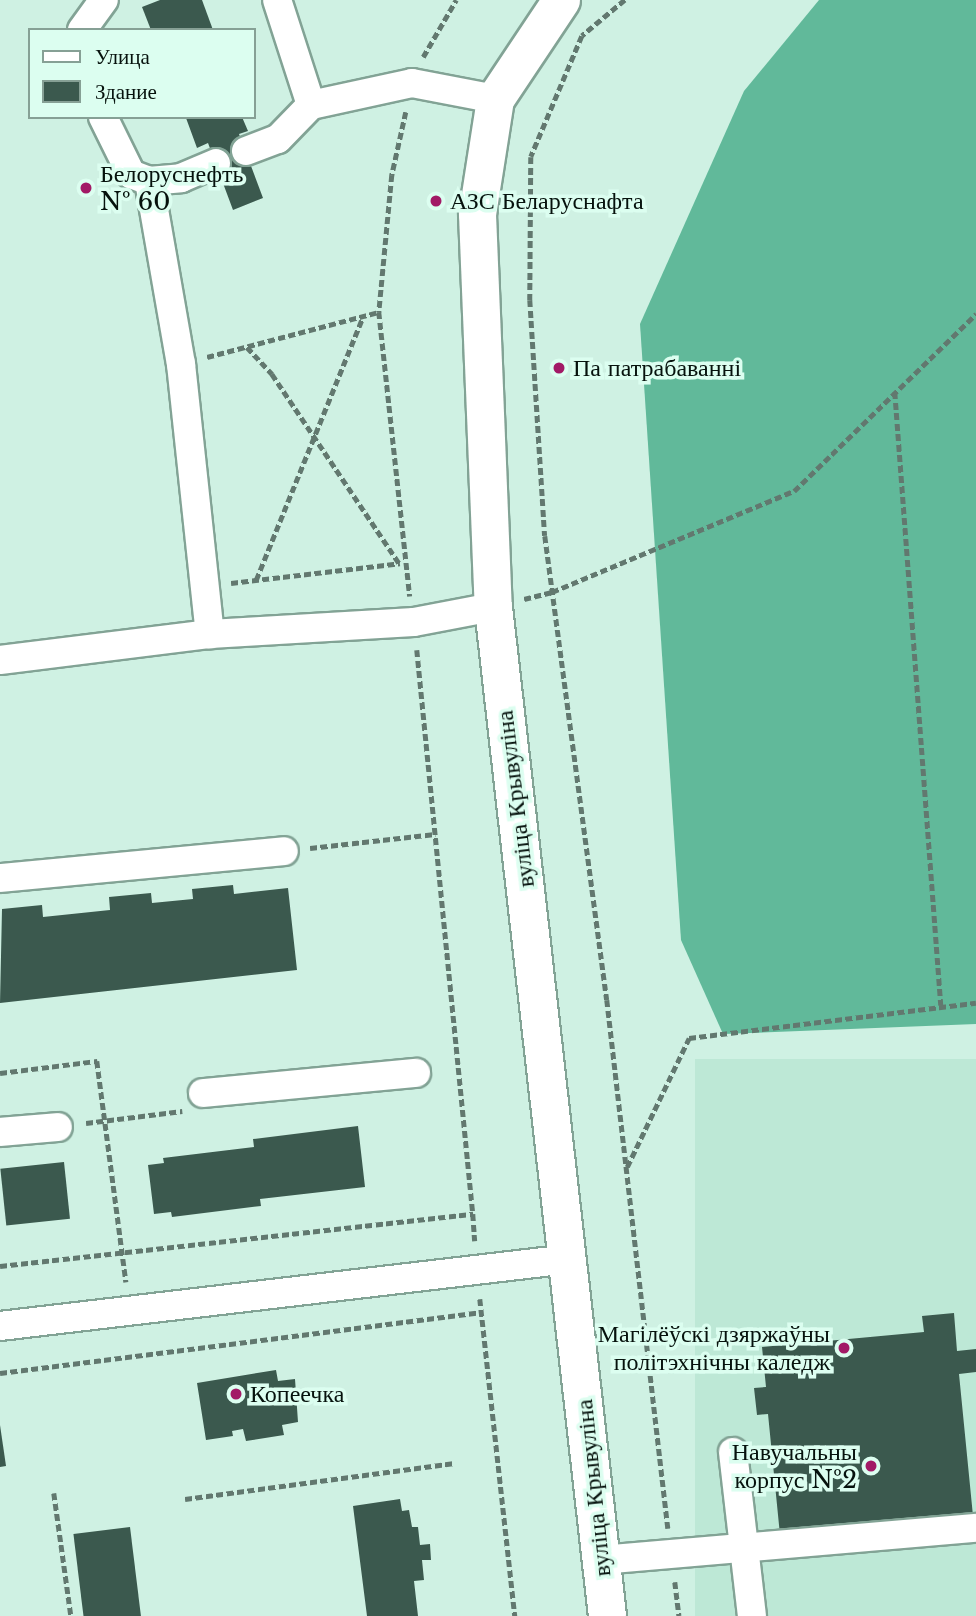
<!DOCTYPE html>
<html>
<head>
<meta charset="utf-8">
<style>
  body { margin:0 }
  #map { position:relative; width:976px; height:1616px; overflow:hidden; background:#cff1e3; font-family:"Libre Baskerville",serif }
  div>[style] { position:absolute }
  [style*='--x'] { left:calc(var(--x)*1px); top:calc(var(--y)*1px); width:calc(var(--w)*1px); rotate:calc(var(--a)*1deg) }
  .built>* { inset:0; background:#bde8d6; transform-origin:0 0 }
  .forest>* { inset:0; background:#61b99a }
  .building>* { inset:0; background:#3b594e; transform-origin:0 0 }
  .path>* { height:4.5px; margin-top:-2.25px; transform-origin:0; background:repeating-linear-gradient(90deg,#62786f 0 7px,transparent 0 10.5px) }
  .roads { filter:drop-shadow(2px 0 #82a395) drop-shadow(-2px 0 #82a395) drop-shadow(0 2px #82a395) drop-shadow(0 -2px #82a395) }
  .minor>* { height:28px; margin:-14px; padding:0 14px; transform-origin:14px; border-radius:14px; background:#fff }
  .major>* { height:37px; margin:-18.5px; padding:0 18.5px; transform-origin:18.5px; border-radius:18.5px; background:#fff }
  .dots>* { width:19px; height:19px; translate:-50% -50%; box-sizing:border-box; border:4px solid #dcfef0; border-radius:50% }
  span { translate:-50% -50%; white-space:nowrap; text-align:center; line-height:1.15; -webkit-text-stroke:7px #dcfef0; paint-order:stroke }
  .poi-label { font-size:24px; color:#06120d }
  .left { translate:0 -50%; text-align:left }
  .right { translate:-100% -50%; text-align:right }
  .street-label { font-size:24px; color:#06120d }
  .legend { position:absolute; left:28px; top:28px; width:228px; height:91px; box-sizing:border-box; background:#dcfef0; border:2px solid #86a095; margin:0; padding:9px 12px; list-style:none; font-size:21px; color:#06120d }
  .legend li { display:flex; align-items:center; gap:14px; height:35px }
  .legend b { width:35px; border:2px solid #86a095 }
</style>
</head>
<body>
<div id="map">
  <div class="built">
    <i style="left:976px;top:1059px;width:557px;height:281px;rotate:90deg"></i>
  </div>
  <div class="forest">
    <i style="clip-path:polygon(819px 0,976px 0,976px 1024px,723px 1034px,681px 940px,640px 324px,744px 91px)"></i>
  </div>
  <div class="building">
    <i style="clip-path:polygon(160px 0,202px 0,213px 30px,151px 30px,142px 7px)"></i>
    <i style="clip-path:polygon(242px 117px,248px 131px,239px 134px,263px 198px,233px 210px,208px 143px,197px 148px,186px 118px)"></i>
    <i style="clip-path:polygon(233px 885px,234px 894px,288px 888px,297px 970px,0 1003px,2px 909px,42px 905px,43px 917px,110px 910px,109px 897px,151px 893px,152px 903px,193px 899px,192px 889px)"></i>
    <i style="clip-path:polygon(358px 1126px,365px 1187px,260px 1199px,261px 1206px,172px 1217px,171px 1212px,154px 1214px,148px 1165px,164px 1163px,163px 1158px,254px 1147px,253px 1139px)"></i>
    <i style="left:64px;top:1162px;width:57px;height:64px;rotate:84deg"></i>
    <i style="clip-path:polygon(954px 1313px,957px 1351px,976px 1349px,976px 1372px,959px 1374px,973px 1516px,780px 1535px,768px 1414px,757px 1415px,754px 1388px,766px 1387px,762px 1347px,924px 1332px,922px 1316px)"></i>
    <i style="clip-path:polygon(276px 1370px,278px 1381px,295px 1379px,298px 1422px,282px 1425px,284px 1435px,246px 1441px,243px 1429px,232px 1431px,233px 1436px,206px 1440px,197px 1383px)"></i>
    <i style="clip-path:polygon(0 1425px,6px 1466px,0 1467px)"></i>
    <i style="clip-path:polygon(400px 1499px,402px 1511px,409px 1510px,412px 1527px,418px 1527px,420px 1545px,430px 1544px,431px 1560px,422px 1560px,424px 1580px,414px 1581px,418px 1616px,367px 1616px,353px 1506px)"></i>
    <i style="left:130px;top:1527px;width:90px;height:57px;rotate:83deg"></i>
  </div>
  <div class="path">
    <i style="--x:625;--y:0;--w:56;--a:140.1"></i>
    <i style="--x:582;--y:36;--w:131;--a:112.9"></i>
    <i style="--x:531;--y:157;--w:143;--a:90.4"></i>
    <i style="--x:530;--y:300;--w:236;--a:86.4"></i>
    <i style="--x:545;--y:536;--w:468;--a:82.4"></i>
    <i style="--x:607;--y:1000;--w:532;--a:83.41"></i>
    <i style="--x:423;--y:57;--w:66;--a:-59.9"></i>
    <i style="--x:406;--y:112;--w:65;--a:102.5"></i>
    <i style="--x:392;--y:175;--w:138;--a:95.4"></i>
    <i style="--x:379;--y:312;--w:286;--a:83.8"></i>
    <i style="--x:247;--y:347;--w:37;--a:47"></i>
    <i style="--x:272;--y:374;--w:228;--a:56.1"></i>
    <i style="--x:207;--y:357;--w:178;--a:-14.7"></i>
    <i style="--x:895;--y:392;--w:615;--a:85.71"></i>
    <i style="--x:256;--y:580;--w:284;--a:-67.9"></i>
    <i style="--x:231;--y:583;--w:170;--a:-6.7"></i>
    <i style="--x:524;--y:599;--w:29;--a:-14"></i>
    <i style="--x:552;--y:592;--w:262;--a:-22.7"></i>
    <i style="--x:794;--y:491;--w:254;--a:-44.2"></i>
    <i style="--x:417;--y:650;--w:567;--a:84.33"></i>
    <i style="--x:310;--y:848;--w:126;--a:-6.4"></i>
    <i style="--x:0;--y:1073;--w:98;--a:-7.1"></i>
    <i style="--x:97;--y:1061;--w:223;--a:82.5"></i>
    <i style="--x:86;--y:1123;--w:97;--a:-7.1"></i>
    <i style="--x:627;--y:1167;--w:143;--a:-64.3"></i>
    <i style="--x:689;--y:1038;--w:289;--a:-7"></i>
    <i style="--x:0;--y:1266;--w:476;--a:-6.3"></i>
    <i style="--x:473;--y:1214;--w:27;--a:86"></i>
    <i style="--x:480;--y:1299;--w:319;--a:83.7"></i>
    <i style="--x:0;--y:1373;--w:486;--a:-7.2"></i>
    <i style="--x:54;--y:1493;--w:124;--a:82.1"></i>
    <i style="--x:185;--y:1499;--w:272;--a:-7.6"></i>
    <i style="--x:675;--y:1582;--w:34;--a:83"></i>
  </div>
  <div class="roads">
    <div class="minor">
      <i style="--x:82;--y:30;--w:37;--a:-54"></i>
      <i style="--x:311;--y:105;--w:103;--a:-12.3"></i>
      <i style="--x:412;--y:83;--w:85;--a:10.9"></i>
      <i style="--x:103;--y:117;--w:64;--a:63.8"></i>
      <i style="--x:131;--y:174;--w:19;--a:21"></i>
      <i style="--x:149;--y:181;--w:32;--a:-5"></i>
      <i style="--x:181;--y:178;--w:38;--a:-23"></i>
      <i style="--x:246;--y:151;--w:34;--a:-21"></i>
      <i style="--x:278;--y:139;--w:47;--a:-45.9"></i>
      <i style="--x:311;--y:105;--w:110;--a:-107.9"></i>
      <i style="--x:149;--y:181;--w:186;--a:80.1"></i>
      <i style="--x:181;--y:364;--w:272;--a:83.9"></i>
      <i style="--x:0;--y:660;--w:212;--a:-7.1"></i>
      <i style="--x:210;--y:634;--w:204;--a:-3.4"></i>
      <i style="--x:414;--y:622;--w:80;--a:-10.8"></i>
      <i style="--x:0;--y:878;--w:285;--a:-5.4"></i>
      <i style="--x:203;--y:1093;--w:214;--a:-5.4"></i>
      <i style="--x:0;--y:1132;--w:58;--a:-4.9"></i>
      <i style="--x:0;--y:1326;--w:573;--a:-6.72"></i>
      <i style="--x:733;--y:1452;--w:165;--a:83.4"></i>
      <i style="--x:600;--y:1560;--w:377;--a:-4.9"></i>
    </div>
    <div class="major">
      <i style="--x:561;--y:0;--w:119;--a:123.7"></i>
      <i style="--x:495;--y:99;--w:116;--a:98.9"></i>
      <i style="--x:477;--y:214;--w:393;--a:87.7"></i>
      <i style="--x:493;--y:607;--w:1015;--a:83.55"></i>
    </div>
  </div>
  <div class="dots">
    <i style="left:86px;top:188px;background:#a21a66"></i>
    <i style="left:436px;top:201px;background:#a21a66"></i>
    <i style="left:559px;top:368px;background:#a21a66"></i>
    <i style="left:844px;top:1348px;background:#a21a66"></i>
    <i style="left:236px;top:1394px;background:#a21a66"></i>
    <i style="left:871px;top:1466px;background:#a21a66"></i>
  </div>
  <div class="poi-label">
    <span class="left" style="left:100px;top:188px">Белоруснефть<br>№ 60</span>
    <span class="left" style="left:450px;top:201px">АЗС Беларуснафта</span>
    <span class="left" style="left:573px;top:368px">Па патрабаванні</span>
    <span class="right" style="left:830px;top:1348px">Магілёўскі дзяржаўны<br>політэхнічны каледж</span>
    <span class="left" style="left:250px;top:1394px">Копеечка</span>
    <span class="right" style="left:857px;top:1466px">Навучальны<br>корпус №2</span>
  </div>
  <div class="street-label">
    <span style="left:515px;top:799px;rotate:-97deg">вуліца Крывуліна</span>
    <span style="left:593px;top:1488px;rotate:-96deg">вуліца Крывуліна</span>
  </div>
  <ul class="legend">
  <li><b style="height:9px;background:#fff"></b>Улица</li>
  <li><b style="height:19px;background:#3b594e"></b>Здание</li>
  </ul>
</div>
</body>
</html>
